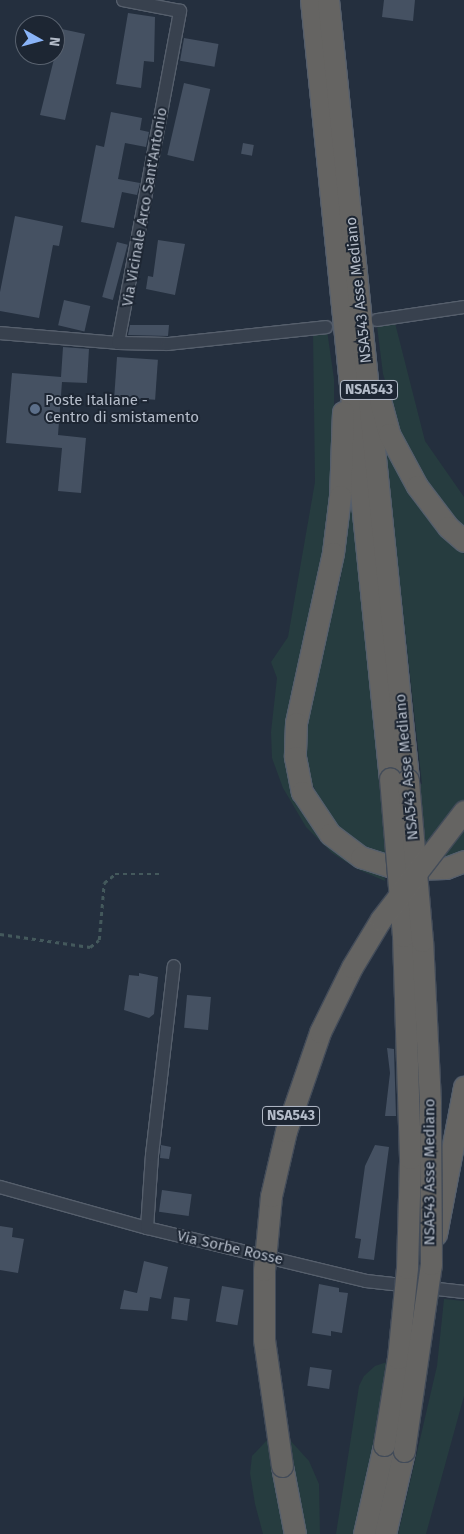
<!DOCTYPE html>
<html>
<head>
<meta charset="utf-8">
<style>
  body { margin:0 }
  #map { position:relative; width:464px; height:1534px; overflow:hidden; background:#242f3e; font-family:"Fira Sans",sans-serif }
  div>[style] { position:absolute }
  [style*='--x'] { left:calc(var(--x)*1px); top:calc(var(--y)*1px); width:calc(var(--w)*1px); rotate:calc(var(--a)*1deg) }
  .green>* { inset:0; background:#263c3f }
  .building>* { inset:0; background:#455162; transform-origin:0 0 }
  .path>* { height:2.5px; margin-top:-1.25px; transform-origin:0; background:repeating-linear-gradient(90deg,#44595c 0 4px,transparent 0 8px) }
  .roads { filter:drop-shadow(1px 0 #565f6c) drop-shadow(-1px 0 #565f6c) drop-shadow(0 1px #565f6c) drop-shadow(0 -1px #565f6c) }
  .minor>* { height:12px; margin:-6px; padding:0 6px; transform-origin:6px; border-radius:6px; background:#38414e }
  .trunk>* { height:21px; margin:-10.5px; padding:0 10.5px; transform-origin:10.5px; border-radius:10.5px; background:#656462 }
  .bridges { filter:drop-shadow(1px 0 #434c59) drop-shadow(-1px 0 #434c59) drop-shadow(0 1px #434c59) drop-shadow(0 -1px #434c59) }
  .trunk-bridge>* { height:21px; margin:-10.5px; padding:0 10.5px; transform-origin:10.5px; border-radius:10.5px; background:#656462 }
  .dots>* { width:14px; height:14px; translate:-50% -50%; box-sizing:border-box; border:2px solid #1d2633; border-radius:50% }
  span { translate:-50% -50%; white-space:nowrap; text-align:center; line-height:1.15; -webkit-text-stroke:4px #1d2633; paint-order:stroke }
  .shield-label span { padding:1px 4px; background:#1d2633; border:1px solid; border-radius:4px; -webkit-text-stroke-width:0 }
  .shield-label { font-size:14px; color:#b4bcc9; font-weight:700 }
  .street-label { font-size:15px; color:#b4bcc9 }
  .poi-label { font-size:15px; color:#b4bcc9 }
  .left { translate:0 -50%; text-align:left }
  .north { position:absolute; left:15px; top:15px; width:50px; height:50px; box-sizing:border-box; background:#1d2633; border:1px solid #59626f; border-radius:50%; rotate:97deg; font-size:14px; font-weight:700; line-height:20px; text-align:center; color:#b4bcc9 }
  .north::after { content:''; display:block; margin:auto; width:18px; height:22px; background:#8ab4f8; clip-path:polygon(50% 0,100% 100%,50% 72%,0 100%) }
</style>
</head>
<body>
<div id="map">
  <div class="green">
    <i style="clip-path:polygon(395px 323px,425px 441px,464px 497px,464px 529px,419px 474px,405px 446px,383px 374px,377px 326px)"></i>
    <i style="clip-path:polygon(327px 330px,334px 379px,334px 486px,297px 792px,384px 871px,385px 881px,357px 869px,332px 853px,306px 827px,283px 788px,272px 758px,271px 732px,277px 678px,271px 662px,288px 637px,315px 482px,313px 332px)"></i>
    <i style="clip-path:polygon(385px 449px,433px 522px,464px 554px,464px 853px,430px 861px,384px 857px,356px 841px,337px 825px,324px 809px,310px 779px,304px 748px,311px 702px,341px 576px,349px 491px,353px 491px,380px 791px,422px 784px)"></i>
    <i style="clip-path:polygon(444px 1299px,464px 1301px,464px 1396px,426px 1534px,398px 1534px,437px 1366px)"></i>
    <i style="clip-path:polygon(387px 1362px,359px 1534px,336px 1534px,359px 1386px,364px 1376px,375px 1366px)"></i>
    <i style="clip-path:polygon(268px 1439px,287px 1534px,263px 1534px,255px 1504px,250px 1473px,252px 1456px)"></i>
    <i style="clip-path:polygon(289px 1439px,309px 1461px,319px 1484px,320px 1534px,300px 1534px)"></i>
  </div>
  <div class="building">
    <i style="clip-path:polygon(384px 0,415px 0,413px 21px,382px 17px)"></i>
    <i style="clip-path:polygon(128px 13px,155px 17px,154px 62px,144px 61px,141px 88px,116px 84px)"></i>
    <i style="clip-path:polygon(57px 28px,85px 34px,65px 120px,40px 115px,55px 55px)"></i>
    <i style="left:184px;top:38px;width:35px;height:23px;rotate:10deg"></i>
    <i style="left:184px;top:83px;width:27px;height:74px;rotate:13deg"></i>
    <i style="clip-path:polygon(111px 112px,142px 118px,140px 130px,149px 132px,146px 147px,125px 143px,118px 179px,140px 183px,137px 195px,122px 192px,114px 228px,81px 222px,96px 145px,104px 147px)"></i>
    <i style="left:243px;top:143px;width:11px;height:11px;rotate:10deg"></i>
    <i style="clip-path:polygon(15px 216px,63px 226px,59px 246px,53px 245px,39px 318px,0 311px,0 292px)"></i>
    <i style="clip-path:polygon(158px 240px,185px 244px,175px 295px,146px 289px,148px 276px,153px 277px)"></i>
    <i style="left:117px;top:242px;width:11px;height:57px;rotate:15deg"></i>
    <i style="left:64px;top:300px;width:27px;height:26px;rotate:13deg"></i>
    <i style="clip-path:polygon(130px 325px,169px 325px,168px 336px,128px 335px)"></i>
    <i style="clip-path:polygon(63px 347px,89px 349px,87px 383px,62px 382px,58px 435px,86px 438px,81px 493px,58px 491px,62px 448px,6px 443px,12px 373px,61px 377px)"></i>
    <i style="left:117px;top:357px;width:41px;height:40px;rotate:4deg"></i>
    <i style="clip-path:polygon(139px 973px,158px 977px,154px 1014px,149px 1018px,124px 1010px,129px 975px,139px 976px)"></i>
    <i style="left:187px;top:995px;width:24px;height:33px;rotate:5deg"></i>
    <i style="clip-path:polygon(387px 1048px,394px 1049px,396px 1116px,385px 1116px,390px 1073px)"></i>
    <i style="clip-path:polygon(161px 1145px,171px 1147px,169px 1159px,160px 1158px)"></i>
    <i style="clip-path:polygon(375px 1145px,389px 1147px,374px 1260px,358px 1258px,361px 1239px,355px 1238px,365px 1166px)"></i>
    <i style="left:162px;top:1190px;width:30px;height:22px;rotate:8deg"></i>
    <i style="clip-path:polygon(0 1226px,13px 1228px,12px 1237px,24px 1239px,18px 1273px,0 1270px)"></i>
    <i style="clip-path:polygon(144px 1261px,168px 1267px,161px 1299px,150px 1297px,148px 1311px,120px 1309px,124px 1290px,137px 1293px)"></i>
    <i style="clip-path:polygon(319px 1284px,339px 1288px,339px 1292px,348px 1293px,342px 1333px,331px 1331px,331px 1336px,312px 1333px)"></i>
    <i style="left:222px;top:1286px;width:22px;height:36px;rotate:10deg"></i>
    <i style="left:174px;top:1297px;width:16px;height:22px;rotate:7deg"></i>
    <i style="left:310px;top:1367px;width:22px;height:19px;rotate:8deg"></i>
  </div>
  <div class="path">
    <i style="--x:0;--y:934;--w:91;--a:8.2"></i>
    <i style="--x:90;--y:947;--w:11;--a:-38"></i>
    <i style="--x:99;--y:940;--w:57;--a:-85"></i>
    <i style="--x:104;--y:883;--w:14;--a:-39"></i>
    <i style="--x:115;--y:874;--w:47;--a:0"></i>
  </div>
  <div class="roads">
    <div class="minor">
      <i style="--x:377;--y:320;--w:88;--a:-8.5"></i>
      <i style="--x:0;--y:333;--w:118;--a:4.8"></i>
      <i style="--x:118;--y:343;--w:338;--a:-79.4"></i>
      <i style="--x:180;--y:11;--w:58;--a:-169.1"></i>
      <i style="--x:118;--y:343;--w:50;--a:1.1"></i>
      <i style="--x:168;--y:344;--w:159;--a:-6.1"></i>
      <i style="--x:0;--y:1187;--w:153;--a:15.6"></i>
      <i style="--x:147;--y:1228;--w:225;--a:13.6"></i>
      <i style="--x:366;--y:1281;--w:99;--a:6.4"></i>
      <i style="--x:147;--y:1228;--w:73;--a:-86.1"></i>
      <i style="--x:152;--y:1155;--w:190;--a:-83.4"></i>
    </div>
    <div class="trunk">
      <i style="--x:311;--y:0;--w:783;--a:84.21"></i>
      <i style="--x:328;--y:0;--w:784;--a:84.14"></i>
      <i style="--x:380;--y:400;--w:35;--a:75"></i>
      <i style="--x:389;--y:434;--w:59;--a:61.7"></i>
      <i style="--x:417;--y:486;--w:51;--a:52.9"></i>
      <i style="--x:448;--y:527;--w:21;--a:41"></i>
      <i style="--x:343;--y:412;--w:84;--a:92"></i>
      <i style="--x:340;--y:496;--w:57;--a:97"></i>
      <i style="--x:333;--y:553;--w:174;--a:102.3"></i>
      <i style="--x:296;--y:723;--w:34;--a:92"></i>
      <i style="--x:295;--y:757;--w:36;--a:79"></i>
      <i style="--x:302;--y:792;--w:50;--a:56.3"></i>
      <i style="--x:330;--y:834;--w:39;--a:37"></i>
      <i style="--x:361;--y:857;--w:40;--a:18"></i>
      <i style="--x:399;--y:869;--w:47;--a:-1.2"></i>
      <i style="--x:446;--y:868;--w:19;--a:-21"></i>
      <i style="--x:436;--y:1234;--w:150;--a:-79.2"></i>
      <i style="--x:282;--y:1466;--w:69;--a:79.2"></i>
      <i style="--x:364;--y:1534;--w:91;--a:-77.3"></i>
      <i style="--x:385;--y:1534;--w:85;--a:-77.1"></i>
    </div>
  </div>
  <div class="bridges">
    <div class="trunk-bridge">
      <i style="--x:384;--y:1445;--w:88;--a:-80.9"></i>
      <i style="--x:398;--y:1358;--w:90;--a:-84.3"></i>
      <i style="--x:407;--y:1268;--w:110;--a:-88.4"></i>
      <i style="--x:410;--y:1158;--w:222;--a:-91.8"></i>
      <i style="--x:403;--y:936;--w:158;--a:-94.7"></i>
      <i style="--x:404;--y:1451;--w:189;--a:-81.8"></i>
      <i style="--x:431;--y:1264;--w:162;--a:-90.4"></i>
      <i style="--x:430;--y:1102;--w:161;--a:-92.8"></i>
      <i style="--x:422;--y:941;--w:162;--a:-95"></i>
      <i style="--x:282;--y:1466;--w:128;--a:-98.1"></i>
      <i style="--x:264;--y:1339;--w:69;--a:-90"></i>
      <i style="--x:264;--y:1270;--w:74;--a:-84.6"></i>
      <i style="--x:271;--y:1196;--w:67;--a:-77"></i>
      <i style="--x:286;--y:1131;--w:105;--a:-71"></i>
      <i style="--x:320;--y:1032;--w:72;--a:-63.8"></i>
      <i style="--x:352;--y:967;--w:56;--a:-58.9"></i>
      <i style="--x:381;--y:919;--w:136;--a:-52.5"></i>
    </div>
  </div>
  <div class="dots">
    <i style="left:35px;top:409px;background:#5c6f8a"></i>
  </div>
  <div class="shield-label">
    <span style="left:369px;top:390px">NSA543</span>
    <span style="left:291px;top:1116px">NSA543</span>
  </div>
  <div class="street-label">
    <span style="left:145px;top:207px;rotate:-80deg">Via Vicinale Arco Sant'Antonio</span>
    <span style="left:359px;top:290px;rotate:-96deg">NSA543 Asse Mediano</span>
    <span style="left:407px;top:767px;rotate:-95deg">NSA543 Asse Mediano</span>
    <span style="left:430px;top:1172px;rotate:-90deg">NSA543 Asse Mediano</span>
    <span style="left:230px;top:1248px;rotate:13deg">Via Sorbe Rosse</span>
  </div>
  <div class="poi-label">
    <span class="left" style="left:45px;top:409px">Poste Italiane -<br>Centro di smistamento</span>
  </div>
  <div class="north">N</div>
</div>
</body>
</html>
